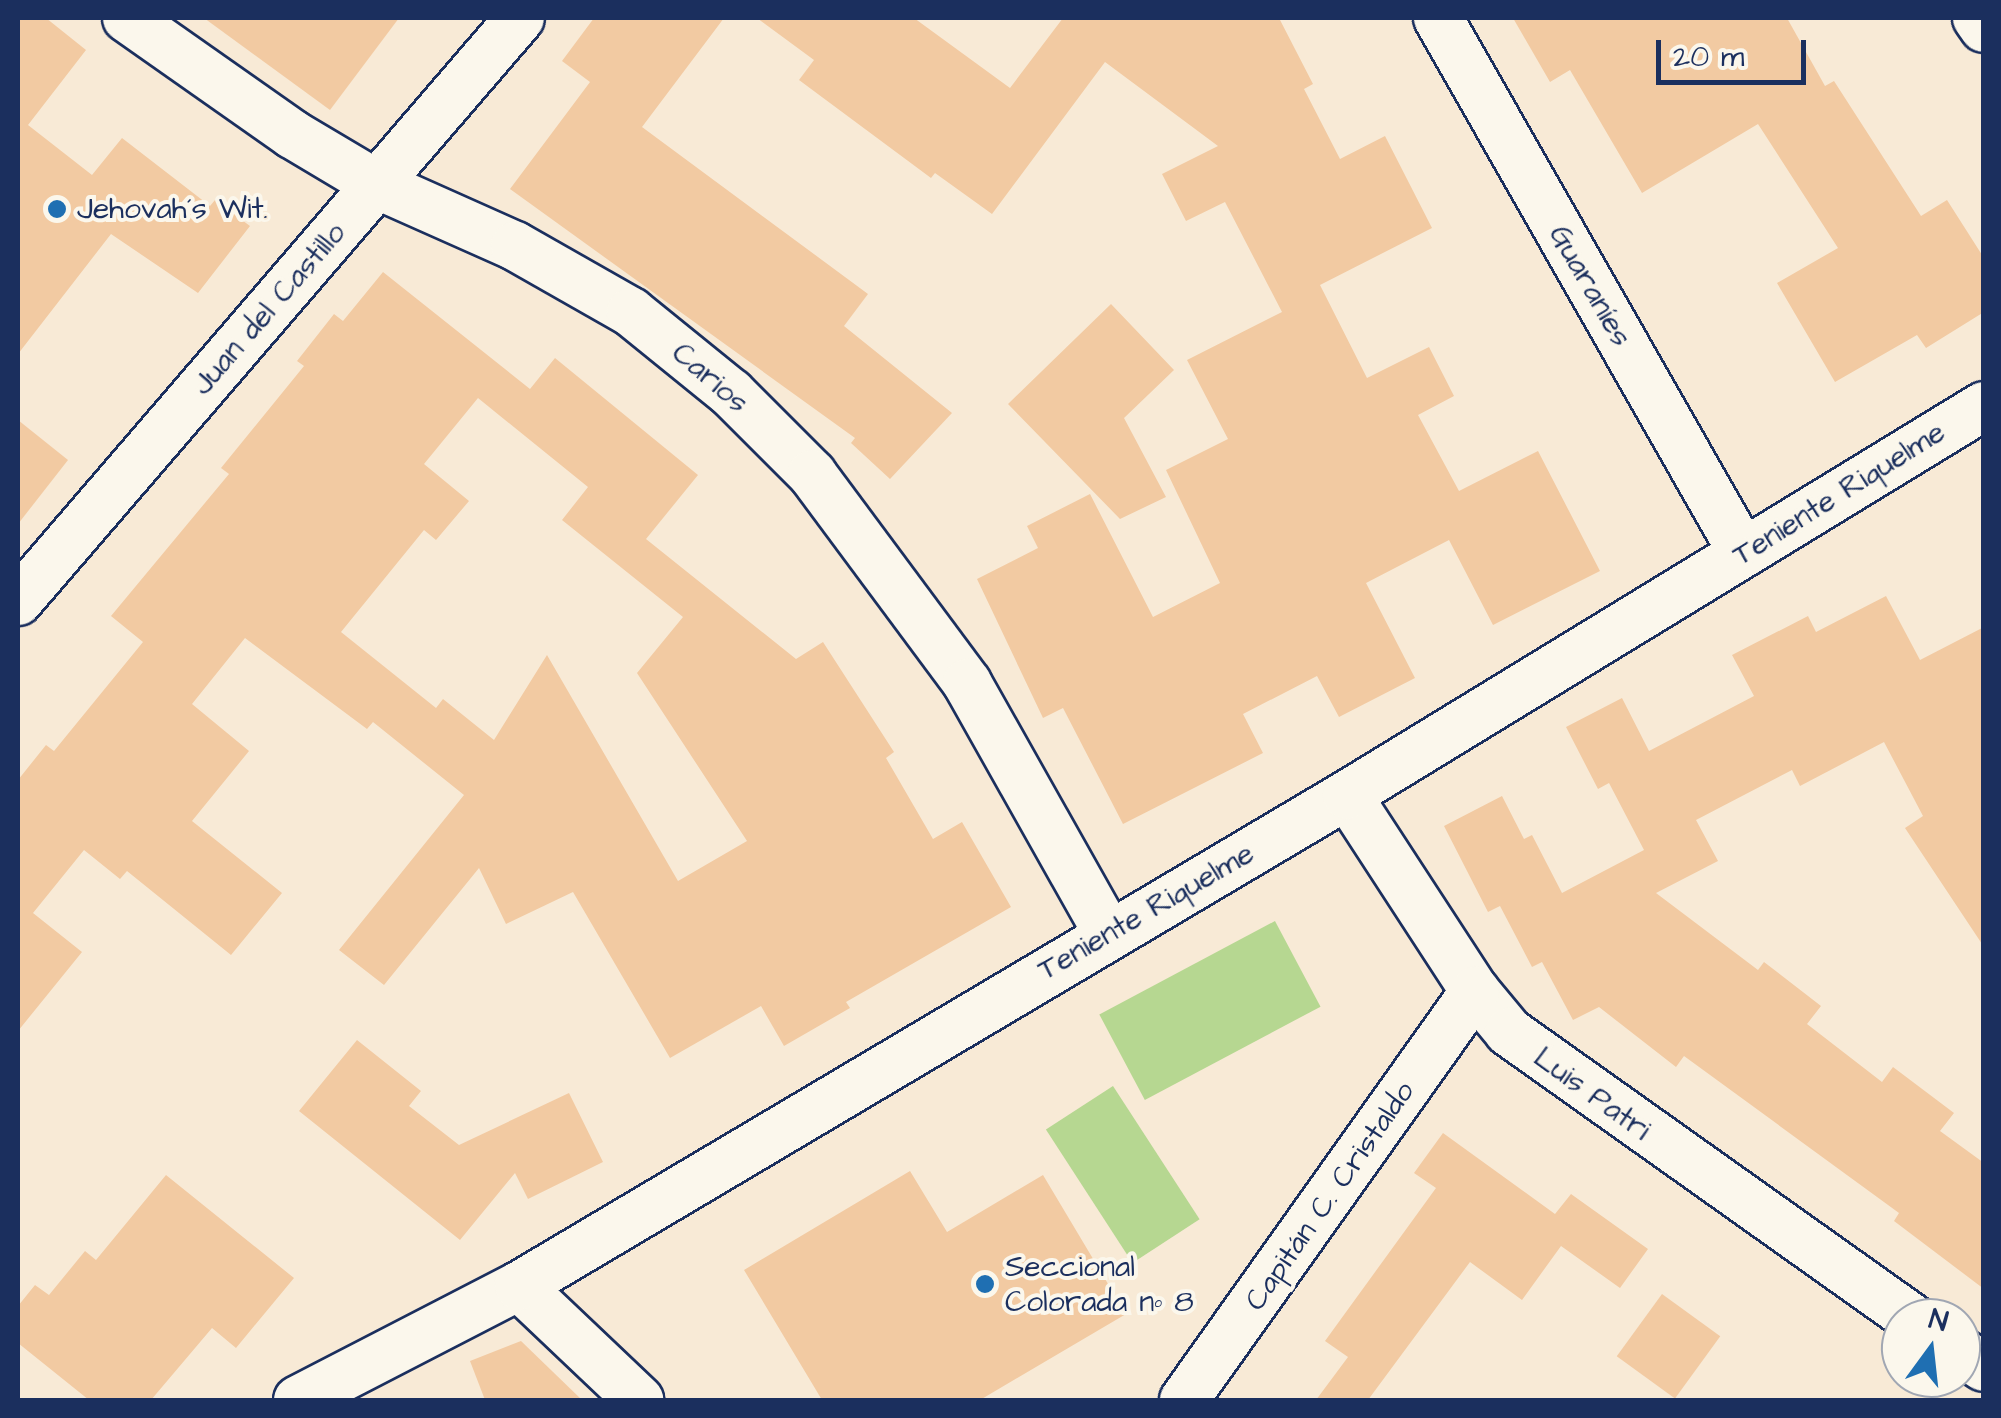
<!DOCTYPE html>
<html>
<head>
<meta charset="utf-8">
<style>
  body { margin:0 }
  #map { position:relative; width:2001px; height:1418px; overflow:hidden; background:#f8ead6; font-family:"Architects Daughter",sans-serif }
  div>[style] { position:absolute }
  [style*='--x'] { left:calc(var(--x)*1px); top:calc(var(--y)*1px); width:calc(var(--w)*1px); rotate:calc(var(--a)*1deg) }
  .green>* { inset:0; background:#b6d791; transform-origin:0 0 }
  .building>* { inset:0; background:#f2caa2; transform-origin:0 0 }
  .roads { filter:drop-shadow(2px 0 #1b2f5e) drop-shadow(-2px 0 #1b2f5e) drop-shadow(0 2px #1b2f5e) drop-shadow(0 -2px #1b2f5e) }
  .minor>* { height:48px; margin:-24px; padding:0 24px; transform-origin:24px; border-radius:24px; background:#fbf7ec }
  .dots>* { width:28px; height:28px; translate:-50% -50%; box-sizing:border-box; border:5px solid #fbf7ec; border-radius:50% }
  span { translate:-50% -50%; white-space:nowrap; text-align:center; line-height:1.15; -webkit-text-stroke:8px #fbf7ec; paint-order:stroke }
  .poi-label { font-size:30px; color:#1b2f5e }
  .left { translate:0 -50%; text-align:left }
  .street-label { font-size:30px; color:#1b2f5e }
  .frame { position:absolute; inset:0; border:20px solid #1b2f5e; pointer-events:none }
  .north { position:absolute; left:1881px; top:1298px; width:100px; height:100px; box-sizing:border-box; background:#fbf7ec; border:2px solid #a1a7b3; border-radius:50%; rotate:15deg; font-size:28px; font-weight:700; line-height:40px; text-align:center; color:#1b2f5e }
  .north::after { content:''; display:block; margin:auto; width:35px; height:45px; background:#1f6fb2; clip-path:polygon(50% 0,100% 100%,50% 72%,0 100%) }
  .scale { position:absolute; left:1656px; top:40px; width:150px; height:45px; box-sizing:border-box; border:5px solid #1b2f5e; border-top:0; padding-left:12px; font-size:30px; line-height:35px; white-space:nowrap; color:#1b2f5e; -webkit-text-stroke:8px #fbf7ec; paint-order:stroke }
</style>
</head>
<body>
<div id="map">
  <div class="green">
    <i style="left:1275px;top:921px;width:97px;height:199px;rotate:62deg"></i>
    <i style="left:1113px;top:1086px;width:159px;height:80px;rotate:57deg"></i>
  </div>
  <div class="building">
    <i style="clip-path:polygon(18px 18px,46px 18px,86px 50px,28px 125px,92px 175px,122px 138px,210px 206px,215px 200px,250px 226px,198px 293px,111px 234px,18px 354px)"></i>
    <i style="clip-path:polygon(204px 18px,399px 18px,330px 110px)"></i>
    <i style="clip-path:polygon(594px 18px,724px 18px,642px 127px,868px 294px,844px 326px,952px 413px,890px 479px,851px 443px,855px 438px,510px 189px,590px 82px,562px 61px)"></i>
    <i style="clip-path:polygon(757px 18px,914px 18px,1010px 88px,1063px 18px,1279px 18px,1313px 84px,1304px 89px,1340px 159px,1385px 136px,1432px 228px,1320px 285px,1367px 378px,1429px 347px,1454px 396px,1418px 415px,1459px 491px,1538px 451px,1600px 571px,1493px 625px,1449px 540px,1366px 583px,1415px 678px,1339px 717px,1317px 676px,1243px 714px,1263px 753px,1123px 824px,1063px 708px,1043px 718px,977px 579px,1038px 548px,1027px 526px,1090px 494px,1153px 617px,1220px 583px,1166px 470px,1228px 439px,1187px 360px,1282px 312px,1225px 202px,1186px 221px,1162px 174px,1218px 146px,1105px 62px,992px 214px,935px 173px,931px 178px,799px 80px,814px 60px)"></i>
    <i style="clip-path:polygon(1513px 18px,1787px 18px,1825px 86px,1834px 81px,1921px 216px,1947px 200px,1984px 258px,1984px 312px,1926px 348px,1917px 335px,1835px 382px,1777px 283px,1838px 248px,1758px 124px,1642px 193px,1570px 70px,1550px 82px)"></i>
    <i style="clip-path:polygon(evenodd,383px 272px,530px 389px,555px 358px,698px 475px,646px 539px,796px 659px,823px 642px,894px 752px,886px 758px,933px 839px,962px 822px,1011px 907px,846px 1002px,850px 1008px,784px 1046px,761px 1006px,670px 1058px,573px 892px,506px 924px,479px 868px,384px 985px,339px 950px,464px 795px,373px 722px,367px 729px,245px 638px,192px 704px,249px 751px,192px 821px,282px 893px,231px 955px,127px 871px,120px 879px,84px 850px,33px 913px,82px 952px,18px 1031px,18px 780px,46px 745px,54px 751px,143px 642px,111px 616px,229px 474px,221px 468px,304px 366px,297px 361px,334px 314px,343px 321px,383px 272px,478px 398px,588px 487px,562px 520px,683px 617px,637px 673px,747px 841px,678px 881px,547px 655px,494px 740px,443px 699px,436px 708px,341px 632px,424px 530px,436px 540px,469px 501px,424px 464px,478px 398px)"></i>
    <i style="clip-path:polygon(1111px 304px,1174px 370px,1124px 418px,1166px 497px,1120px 519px,1008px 404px)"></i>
    <i style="clip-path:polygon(18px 420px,68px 460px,18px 524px)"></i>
    <i style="clip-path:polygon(1886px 596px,1920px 660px,1984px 627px,1984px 947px,1905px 828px,1923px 816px,1884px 742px,1800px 786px,1792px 770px,1696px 820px,1718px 861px,1656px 893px,1758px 970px,1764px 962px,1821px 1006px,1807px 1024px,1882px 1082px,1893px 1067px,1954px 1113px,1940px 1131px,1984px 1163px,1984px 1289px,1894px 1221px,1899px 1213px,1684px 1056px,1676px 1067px,1599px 1007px,1573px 1020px,1542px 962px,1532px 967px,1500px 906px,1488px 912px,1444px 826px,1502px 796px,1524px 839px,1532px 835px,1562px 893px,1644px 850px,1609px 783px,1598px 789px,1566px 727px,1622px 698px,1649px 751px,1754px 696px,1732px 655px,1808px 616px,1816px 632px)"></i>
    <i style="clip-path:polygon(357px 1040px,421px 1091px,409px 1106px,459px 1145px,569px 1093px,603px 1162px,528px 1199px,515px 1173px,460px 1240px,299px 1111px)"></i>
    <i style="clip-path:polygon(1443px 1133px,1555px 1214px,1571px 1194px,1648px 1249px,1620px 1288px,1561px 1246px,1522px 1300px,1470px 1262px,1368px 1400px,1316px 1400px,1348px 1357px,1325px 1341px,1436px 1188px,1414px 1173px)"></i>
    <i style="clip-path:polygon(910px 1171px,947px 1232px,1043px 1175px,1126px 1314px,980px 1400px,822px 1400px,744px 1270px)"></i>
    <i style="clip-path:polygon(166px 1175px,294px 1278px,236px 1348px,212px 1328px,151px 1400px,89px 1400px,18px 1343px,18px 1306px,35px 1285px,49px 1295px,85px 1251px,96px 1260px)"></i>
    <i style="left:1662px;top:1294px;width:72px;height:77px;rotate:36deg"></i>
    <i style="clip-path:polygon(521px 1341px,582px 1400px,485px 1400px,470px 1361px)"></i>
  </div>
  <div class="roads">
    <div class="minor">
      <i style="--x:127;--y:18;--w:202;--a:35.1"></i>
      <i style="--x:292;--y:134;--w:98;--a:30.8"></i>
      <i style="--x:376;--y:184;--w:152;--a:24"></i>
      <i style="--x:515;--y:246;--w:133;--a:29.6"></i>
      <i style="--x:631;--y:312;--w:129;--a:39"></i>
      <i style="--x:731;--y:393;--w:115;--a:45"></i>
      <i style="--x:812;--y:474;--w:260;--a:53.4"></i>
      <i style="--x:967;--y:683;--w:287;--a:60.6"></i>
      <i style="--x:1438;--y:18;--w:616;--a:60.31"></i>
      <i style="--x:1977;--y:18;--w:12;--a:55"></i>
      <i style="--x:18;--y:601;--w:769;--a:-49.27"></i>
      <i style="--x:1347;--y:795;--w:234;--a:56.9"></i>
      <i style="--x:1475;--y:991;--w:53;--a:50.3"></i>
      <i style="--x:1509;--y:1032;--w:494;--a:35.4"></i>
      <i style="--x:519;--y:1286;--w:166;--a:43.5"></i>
      <i style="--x:1961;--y:1352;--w:27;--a:33"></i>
      <i style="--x:298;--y:1400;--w:249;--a:-27.3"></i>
      <i style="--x:519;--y:1286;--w:963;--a:-30.67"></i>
      <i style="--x:1347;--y:795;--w:746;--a:-31.41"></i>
      <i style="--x:1184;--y:1400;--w:502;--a:-54.57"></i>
    </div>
  </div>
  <div class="dots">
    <i style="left:57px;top:209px;background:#1f6fb2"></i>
    <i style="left:985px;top:1284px;background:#1f6fb2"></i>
  </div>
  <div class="poi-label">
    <span class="left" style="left:77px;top:209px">Jehovah´s Wit.</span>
    <span class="left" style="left:1005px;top:1284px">Seccional<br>Colorada nº 8</span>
  </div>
  <div class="street-label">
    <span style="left:1590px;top:286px;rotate:60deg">Guaraníes</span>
    <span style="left:269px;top:309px;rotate:-49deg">Juan del Castillo</span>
    <span style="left:710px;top:378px;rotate:41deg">Carios</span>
    <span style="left:1839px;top:494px;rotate:-32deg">Teniente Riquelme</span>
    <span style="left:1146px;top:912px;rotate:-30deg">Teniente Riquelme</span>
    <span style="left:1592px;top:1094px;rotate:36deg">Luis Patri</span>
    <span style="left:1330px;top:1196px;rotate:-55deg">Capitán C. Cristaldo</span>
  </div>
  <div class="frame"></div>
  <div class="north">N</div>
  <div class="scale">20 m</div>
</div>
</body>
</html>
